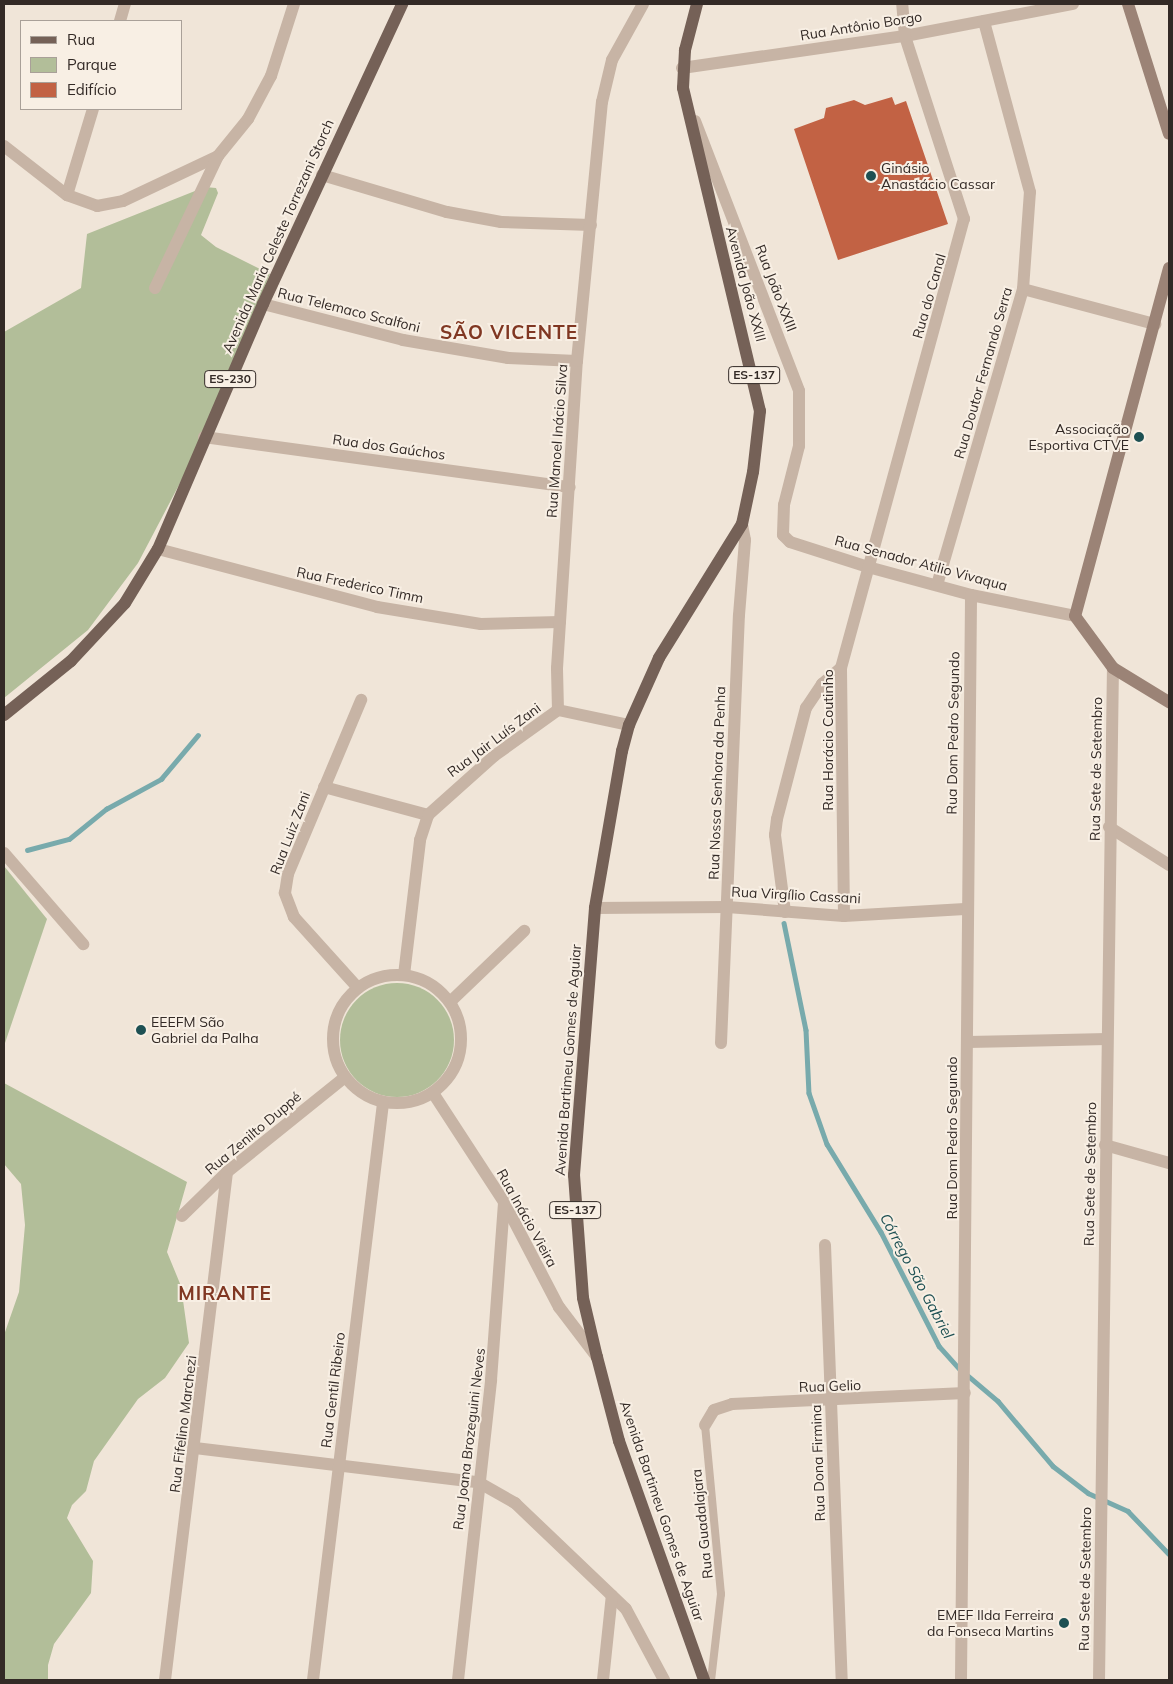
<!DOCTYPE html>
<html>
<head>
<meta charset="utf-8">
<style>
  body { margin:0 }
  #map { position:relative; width:1173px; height:1684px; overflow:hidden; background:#f0e5d8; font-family:Mulish,sans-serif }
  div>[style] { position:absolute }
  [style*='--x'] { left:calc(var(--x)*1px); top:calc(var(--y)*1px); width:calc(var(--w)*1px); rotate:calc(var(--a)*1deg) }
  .green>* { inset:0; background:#b2be99 }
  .round { border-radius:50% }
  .stream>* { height:4.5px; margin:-2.25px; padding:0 2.25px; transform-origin:2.25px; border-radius:2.25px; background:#78aaac }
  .building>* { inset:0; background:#c26244 }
  .lane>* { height:8px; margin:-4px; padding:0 4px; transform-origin:4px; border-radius:4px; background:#c7b4a5 }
  .street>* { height:12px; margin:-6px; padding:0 6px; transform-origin:6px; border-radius:6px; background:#c7b4a5 }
  .street>.ring { margin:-6px; padding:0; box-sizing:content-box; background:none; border:12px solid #c7b4a5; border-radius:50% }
  .secondary>* { height:12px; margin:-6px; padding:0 6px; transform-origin:6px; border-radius:6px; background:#9b8376 }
  .primary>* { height:12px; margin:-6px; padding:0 6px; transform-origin:6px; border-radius:6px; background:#756157 }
  .dots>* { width:14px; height:14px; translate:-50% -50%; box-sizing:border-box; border:2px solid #f8efe4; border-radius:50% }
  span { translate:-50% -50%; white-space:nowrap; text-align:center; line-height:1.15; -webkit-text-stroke:4px #f8efe4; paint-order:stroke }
  .shield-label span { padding:1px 4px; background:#f8efe4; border:1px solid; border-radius:4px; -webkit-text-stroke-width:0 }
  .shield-label { font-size:12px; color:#332a26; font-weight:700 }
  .street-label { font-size:14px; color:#332a26 }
  .poi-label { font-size:14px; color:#332a26 }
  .left { translate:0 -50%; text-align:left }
  .right { translate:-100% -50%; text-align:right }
  .water-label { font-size:15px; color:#1d5053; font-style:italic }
  .district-label { font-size:19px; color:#803722; font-weight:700; letter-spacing:1px }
  .frame { position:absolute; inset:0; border:5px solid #332a26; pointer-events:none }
  .legend { position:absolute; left:20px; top:20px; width:162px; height:90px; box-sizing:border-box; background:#f8efe4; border:1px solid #a9a098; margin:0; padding:6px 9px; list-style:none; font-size:15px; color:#332a26 }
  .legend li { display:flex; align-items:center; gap:10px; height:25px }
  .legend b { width:25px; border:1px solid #a9a098 }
</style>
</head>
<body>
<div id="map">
  <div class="green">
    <i style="clip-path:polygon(205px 187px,216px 188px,218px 193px,201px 235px,216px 247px,270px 274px,190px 464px,138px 563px,88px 630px,4px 698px,4px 332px,81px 288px,87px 234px)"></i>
    <i style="clip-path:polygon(4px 866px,47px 919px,4px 1046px)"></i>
    <i class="round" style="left:340px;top:983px;width:114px;height:114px"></i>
    <i style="clip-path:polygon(4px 1083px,187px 1182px,167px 1252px,181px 1286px,189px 1343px,165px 1378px,138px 1399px,94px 1461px,86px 1491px,72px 1505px,67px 1518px,93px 1561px,91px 1593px,54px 1644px,48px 1665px,48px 1680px,4px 1680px,4px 1335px,19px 1292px,25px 1225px,21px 1184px,4px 1164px)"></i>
  </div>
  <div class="stream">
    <i style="--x:27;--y:850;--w:43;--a:-14.7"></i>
    <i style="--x:69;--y:839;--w:48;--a:-39"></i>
    <i style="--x:106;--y:809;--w:63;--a:-28.6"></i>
    <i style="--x:161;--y:779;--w:57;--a:-49.9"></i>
    <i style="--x:784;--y:923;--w:109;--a:78.4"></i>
    <i style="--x:806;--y:1030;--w:63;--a:87.3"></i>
    <i style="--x:809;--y:1093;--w:54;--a:70.6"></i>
    <i style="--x:827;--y:1144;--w:103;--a:58.5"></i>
    <i style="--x:881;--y:1232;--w:128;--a:63"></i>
    <i style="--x:939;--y:1346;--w:31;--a:48"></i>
    <i style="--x:966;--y:1374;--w:42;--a:40.2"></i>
    <i style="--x:998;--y:1401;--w:85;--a:49.8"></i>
    <i style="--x:1053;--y:1466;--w:44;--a:37.6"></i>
    <i style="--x:1088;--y:1493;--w:44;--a:24.2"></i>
    <i style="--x:1128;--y:1511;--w:59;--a:46.4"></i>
  </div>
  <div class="building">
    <i style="clip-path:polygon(892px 97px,895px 105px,906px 101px,948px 224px,838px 260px,794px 129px,824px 118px,826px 108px,854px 100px,865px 105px)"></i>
  </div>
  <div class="lane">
    <i style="--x:705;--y:1425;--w:170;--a:84.6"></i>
    <i style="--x:721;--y:1594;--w:87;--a:96.6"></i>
  </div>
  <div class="street">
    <i style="--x:120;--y:21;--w:18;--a:-74"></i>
    <i style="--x:682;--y:68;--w:225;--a:-8.2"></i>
    <i style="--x:905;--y:36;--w:171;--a:-10.8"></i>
    <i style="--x:695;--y:121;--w:289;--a:68.9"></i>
    <i style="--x:799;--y:391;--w:55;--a:90"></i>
    <i style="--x:799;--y:446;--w:61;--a:104.3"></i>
    <i style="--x:784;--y:505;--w:30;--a:92"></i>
    <i style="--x:783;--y:535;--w:10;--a:45"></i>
    <i style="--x:790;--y:542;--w:82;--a:17.8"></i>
    <i style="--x:868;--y:567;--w:107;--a:15.2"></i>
    <i style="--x:971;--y:595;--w:106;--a:11.4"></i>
    <i style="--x:4;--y:146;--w:80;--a:37.9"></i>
    <i style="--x:67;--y:195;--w:32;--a:20"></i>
    <i style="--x:97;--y:206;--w:26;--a:-11"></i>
    <i style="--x:123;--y:201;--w:105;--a:-25.3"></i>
    <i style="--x:218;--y:156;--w:48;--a:-51"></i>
    <i style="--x:248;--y:119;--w:49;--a:-61.9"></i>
    <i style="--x:271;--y:76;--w:76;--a:-72.3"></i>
    <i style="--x:322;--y:175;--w:130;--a:16.5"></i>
    <i style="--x:447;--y:212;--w:55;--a:10.5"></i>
    <i style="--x:501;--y:222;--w:90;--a:1.9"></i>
    <i style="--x:67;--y:195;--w:90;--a:-73.2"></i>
    <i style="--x:155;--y:288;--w:146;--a:-64.5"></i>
    <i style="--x:1023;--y:289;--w:137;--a:14.9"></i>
    <i style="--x:263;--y:304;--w:145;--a:14.4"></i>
    <i style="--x:403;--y:340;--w:107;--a:9.7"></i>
    <i style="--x:508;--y:358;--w:69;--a:2.5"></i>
    <i style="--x:204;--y:437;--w:369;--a:7.8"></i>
    <i style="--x:158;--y:549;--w:227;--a:14.8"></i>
    <i style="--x:377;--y:607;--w:105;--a:9.3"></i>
    <i style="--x:481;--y:624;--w:79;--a:-1.5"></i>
    <i style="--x:937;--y:585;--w:308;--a:-73.8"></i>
    <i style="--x:1023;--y:289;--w:97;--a:-85.9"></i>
    <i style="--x:1030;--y:192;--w:177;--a:-105.1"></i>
    <i style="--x:558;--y:710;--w:42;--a:-91.4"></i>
    <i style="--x:557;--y:668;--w:308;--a:-86.3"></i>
    <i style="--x:577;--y:361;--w:260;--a:-84.5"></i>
    <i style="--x:602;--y:102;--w:43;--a:-76.6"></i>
    <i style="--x:612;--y:60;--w:64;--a:-61"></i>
    <i style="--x:324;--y:787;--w:108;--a:15.1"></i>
    <i style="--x:1109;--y:827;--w:71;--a:32.3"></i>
    <i style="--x:4;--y:853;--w:121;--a:49"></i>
    <i style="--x:595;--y:908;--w:132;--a:-0.4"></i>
    <i style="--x:727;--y:907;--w:117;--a:4.4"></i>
    <i style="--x:844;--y:916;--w:121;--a:-3.3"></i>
    <i style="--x:785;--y:912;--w:78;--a:-97.4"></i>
    <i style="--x:775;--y:835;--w:16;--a:-83"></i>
    <i style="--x:777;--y:819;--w:115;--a:-75.4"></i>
    <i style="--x:806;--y:708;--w:29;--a:-56"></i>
    <i style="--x:822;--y:684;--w:25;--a:-40"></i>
    <i style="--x:844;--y:916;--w:248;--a:-90.7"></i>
    <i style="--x:841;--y:668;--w:466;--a:-74.7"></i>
    <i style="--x:964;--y:219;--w:192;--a:-107.9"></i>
    <i style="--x:905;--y:36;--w:32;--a:-95"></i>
    <i class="ring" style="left:333px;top:975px;width:116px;height:116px"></i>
    <i style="--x:404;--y:975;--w:136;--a:-83.2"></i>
    <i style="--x:420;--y:840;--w:26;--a:-72"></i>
    <i style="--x:428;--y:815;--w:89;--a:-41.8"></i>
    <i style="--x:494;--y:756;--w:79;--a:-35.7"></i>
    <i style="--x:558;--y:710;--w:73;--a:11.9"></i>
    <i style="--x:358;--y:988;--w:96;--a:-132"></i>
    <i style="--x:294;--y:917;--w:26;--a:-111"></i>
    <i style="--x:285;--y:893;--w:19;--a:-81"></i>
    <i style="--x:288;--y:874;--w:189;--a:-67.2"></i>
    <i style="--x:450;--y:1002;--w:103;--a:-43.8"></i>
    <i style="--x:968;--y:1042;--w:139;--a:-1.2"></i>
    <i style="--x:721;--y:1043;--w:428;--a:-87.6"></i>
    <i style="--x:739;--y:615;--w:75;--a:-85.4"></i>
    <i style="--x:745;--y:540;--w:16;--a:-101"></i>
    <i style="--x:433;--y:1093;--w:130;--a:56.9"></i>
    <i style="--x:504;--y:1202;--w:119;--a:62.4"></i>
    <i style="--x:559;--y:1307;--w:63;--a:52.8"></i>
    <i style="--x:1105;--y:1145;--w:66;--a:15.7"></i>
    <i style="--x:182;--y:1216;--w:63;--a:-44.4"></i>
    <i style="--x:227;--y:1172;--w:151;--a:-38.8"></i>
    <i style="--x:825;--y:1245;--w:435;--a:87.8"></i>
    <i style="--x:705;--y:1425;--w:17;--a:-59"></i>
    <i style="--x:714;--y:1410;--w:19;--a:-18"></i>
    <i style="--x:732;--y:1404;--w:233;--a:-2.7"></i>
    <i style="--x:195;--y:1448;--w:285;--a:6.9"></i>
    <i style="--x:478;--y:1482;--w:43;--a:29.6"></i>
    <i style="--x:515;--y:1503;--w:153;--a:43.7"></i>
    <i style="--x:626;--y:1609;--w:81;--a:61.8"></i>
    <i style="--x:165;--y:1680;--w:512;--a:-83.04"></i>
    <i style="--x:313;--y:1680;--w:581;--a:-83.08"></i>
    <i style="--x:458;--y:1680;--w:302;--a:-83.7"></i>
    <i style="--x:491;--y:1380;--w:178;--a:-85.8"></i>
    <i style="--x:603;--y:1680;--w:85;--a:-84"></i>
    <i style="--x:961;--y:1680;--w:1085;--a:-89.47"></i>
    <i style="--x:1099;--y:1680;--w:1012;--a:-89.21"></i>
  </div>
  <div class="secondary">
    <i style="--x:1128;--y:4;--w:136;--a:72.5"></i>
    <i style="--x:1169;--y:268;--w:360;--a:105.1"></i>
    <i style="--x:1075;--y:616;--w:64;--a:53.8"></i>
    <i style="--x:1113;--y:668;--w:66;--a:31.3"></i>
  </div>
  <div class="primary">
    <i style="--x:697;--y:4;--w:48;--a:104.6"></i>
    <i style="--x:685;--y:50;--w:38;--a:93"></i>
    <i style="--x:683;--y:88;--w:332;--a:76.6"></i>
    <i style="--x:760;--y:411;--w:61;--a:96.5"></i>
    <i style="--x:753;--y:472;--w:53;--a:101.9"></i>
    <i style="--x:742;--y:524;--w:158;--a:121.8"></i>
    <i style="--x:659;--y:658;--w:73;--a:114.1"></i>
    <i style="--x:629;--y:725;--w:27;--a:105"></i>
    <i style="--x:622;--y:751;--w:159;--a:99.8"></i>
    <i style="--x:595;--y:908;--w:268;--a:94.5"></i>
    <i style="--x:574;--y:1175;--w:123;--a:85.8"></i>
    <i style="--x:583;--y:1298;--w:61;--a:76.7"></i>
    <i style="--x:597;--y:1357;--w:87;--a:75.3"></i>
    <i style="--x:619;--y:1441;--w:254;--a:70.4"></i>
    <i style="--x:4;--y:715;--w:86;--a:-38.9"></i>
    <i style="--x:71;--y:661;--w:79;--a:-47"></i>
    <i style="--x:125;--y:603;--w:63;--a:-58.6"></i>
    <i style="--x:158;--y:549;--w:267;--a:-66.8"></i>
    <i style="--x:263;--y:304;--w:331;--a:-65.1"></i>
  </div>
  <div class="dots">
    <i style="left:871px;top:176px;background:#1d5053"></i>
    <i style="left:1139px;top:437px;background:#1d5053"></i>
    <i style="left:141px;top:1030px;background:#1d5053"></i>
    <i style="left:1064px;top:1623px;background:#1d5053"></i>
  </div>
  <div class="shield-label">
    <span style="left:754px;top:375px">ES-137</span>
    <span style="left:230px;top:379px">ES-230</span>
    <span style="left:575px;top:1210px">ES-137</span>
  </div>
  <div class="street-label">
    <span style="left:861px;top:26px;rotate:-9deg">Rua Antônio Borgo</span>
    <span style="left:278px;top:236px;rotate:-66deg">Avenida Maria Celeste Torrezani Storch</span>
    <span style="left:746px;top:284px;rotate:75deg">Avenida João XXIII</span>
    <span style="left:776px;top:288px;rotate:69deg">Rua João XXIII</span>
    <span style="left:929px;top:296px;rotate:-74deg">Rua do Canal</span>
    <span style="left:349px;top:310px;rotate:14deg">Rua Telemaco Scalfoni</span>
    <span style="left:983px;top:373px;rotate:-74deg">Rua Doutor Fernando Serra</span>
    <span style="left:557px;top:441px;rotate:-86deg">Rua Manoel Inácio Silva</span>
    <span style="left:389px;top:447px;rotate:8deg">Rua dos Gaúchos</span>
    <span style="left:921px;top:563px;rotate:15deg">Rua Senador Atilio Vivaqua</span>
    <span style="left:360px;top:585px;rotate:12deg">Rua Frederico Timm</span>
    <span style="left:953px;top:733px;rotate:-89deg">Rua Dom Pedro Segundo</span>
    <span style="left:494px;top:740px;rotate:-37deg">Rua Jair Luís Zani</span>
    <span style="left:828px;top:740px;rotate:-90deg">Rua Horácio Coutinho</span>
    <span style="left:1096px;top:769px;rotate:-89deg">Rua Sete de Setembro</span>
    <span style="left:717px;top:783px;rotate:-88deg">Rua Nossa Senhora da Penha</span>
    <span style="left:290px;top:833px;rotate:-69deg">Rua Luiz Zani</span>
    <span style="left:796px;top:895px;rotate:3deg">Rua Virgílio Cassani</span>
    <span style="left:568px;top:1060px;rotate:-86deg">Avenida Bartimeu Gomes de Aguiar</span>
    <span style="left:253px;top:1133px;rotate:-40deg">Rua Zenilto Duppé</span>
    <span style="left:952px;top:1138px;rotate:-90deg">Rua Dom Pedro Segundo</span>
    <span style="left:1090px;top:1174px;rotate:-89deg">Rua Sete de Setembro</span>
    <span style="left:527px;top:1218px;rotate:61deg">Rua Inácio Vieira</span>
    <span style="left:830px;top:1386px;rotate:-2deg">Rua Gelio</span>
    <span style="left:333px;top:1390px;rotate:-83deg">Rua Gentil Ribeiro</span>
    <span style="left:183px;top:1424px;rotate:-83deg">Rua Fifelino Marchezi</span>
    <span style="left:469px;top:1439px;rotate:-83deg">Rua Joana Brozeguini Neves</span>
    <span style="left:818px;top:1463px;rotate:-92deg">Rua Dona Firmina</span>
    <span style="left:662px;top:1511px;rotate:71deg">Avenida Bartimeu Gomes de Aguiar</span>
    <span style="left:702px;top:1524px;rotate:-96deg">Rua Guadalajara</span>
    <span style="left:1085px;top:1579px;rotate:-89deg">Rua Sete de Setembro</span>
  </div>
  <div class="poi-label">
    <span class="left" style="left:881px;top:176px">Ginásio<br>Anastácio Cassar</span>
    <span class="right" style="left:1129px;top:437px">Associação<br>Esportiva CTVE</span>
    <span class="left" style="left:151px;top:1030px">EEEFM São<br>Gabriel da Palha</span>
    <span class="right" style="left:1054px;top:1623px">EMEF Ilda Ferreira<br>da Fonseca Martins</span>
  </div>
  <div class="water-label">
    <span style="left:917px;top:1276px;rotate:62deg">Córrego São Gabriel</span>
  </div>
  <div class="district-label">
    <span style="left:509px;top:333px">SÃO VICENTE</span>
    <span style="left:225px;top:1294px">MIRANTE</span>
  </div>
  <div class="frame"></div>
  <ul class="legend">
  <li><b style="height:6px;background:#756157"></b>Rua</li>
  <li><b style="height:14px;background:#b2be99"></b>Parque</li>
  <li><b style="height:14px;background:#c26244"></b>Edifício</li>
  </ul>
</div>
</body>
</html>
